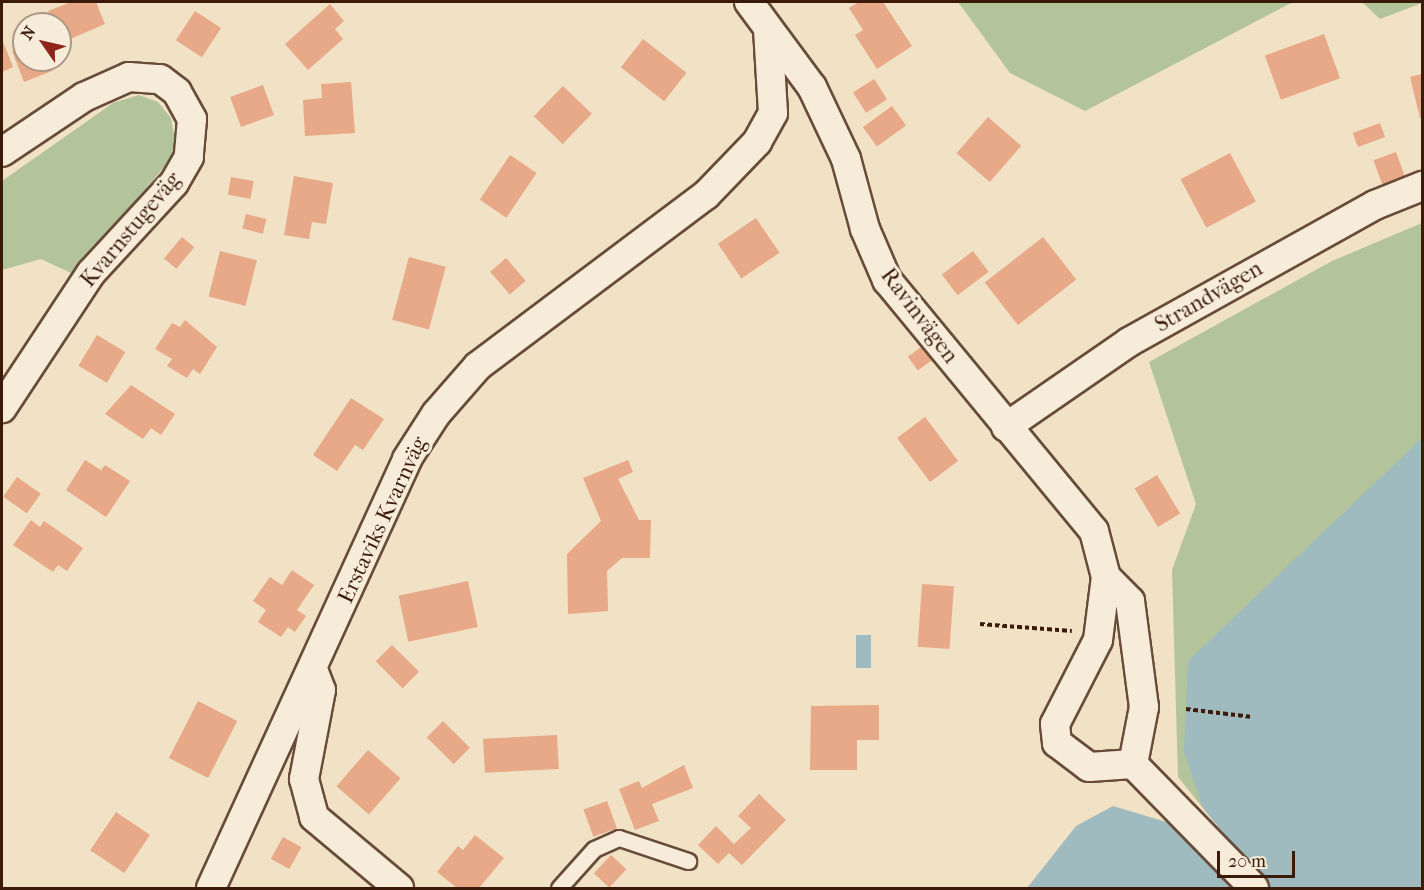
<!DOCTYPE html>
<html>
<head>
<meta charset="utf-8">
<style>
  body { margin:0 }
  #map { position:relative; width:1424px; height:890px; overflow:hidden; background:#f1e1c5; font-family:"IM FELL French Canon",serif }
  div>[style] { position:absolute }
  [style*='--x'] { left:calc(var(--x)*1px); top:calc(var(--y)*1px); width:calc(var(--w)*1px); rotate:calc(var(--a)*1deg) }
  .green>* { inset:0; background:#b4c49a }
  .water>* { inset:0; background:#9fbbbf; transform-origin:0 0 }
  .building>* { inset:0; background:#e7a987; transform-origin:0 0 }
  .path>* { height:4px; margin-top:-2px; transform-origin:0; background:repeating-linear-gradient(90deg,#3b1a0a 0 4.5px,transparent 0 7.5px) }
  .roads { filter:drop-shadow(2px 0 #684c39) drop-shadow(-2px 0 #684c39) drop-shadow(0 2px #684c39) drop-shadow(0 -2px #684c39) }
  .service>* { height:15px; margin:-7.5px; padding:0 7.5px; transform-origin:7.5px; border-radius:7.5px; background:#f6ecd9 }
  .minor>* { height:28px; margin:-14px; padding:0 14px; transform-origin:14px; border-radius:14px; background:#f6ecd9 }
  span { translate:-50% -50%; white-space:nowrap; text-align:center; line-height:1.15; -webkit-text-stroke:6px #f6ecd9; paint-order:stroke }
  .street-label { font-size:22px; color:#3b1a0a }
  .frame { position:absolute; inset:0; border:3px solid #3b1a0a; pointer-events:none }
  .north { position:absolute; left:12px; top:12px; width:60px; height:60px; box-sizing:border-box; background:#f6ecd9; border:2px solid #ab9886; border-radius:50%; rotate:304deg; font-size:16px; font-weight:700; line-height:24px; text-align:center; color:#3b1a0a }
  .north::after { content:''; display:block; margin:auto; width:21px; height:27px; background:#8f2418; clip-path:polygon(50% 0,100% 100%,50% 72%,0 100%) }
  .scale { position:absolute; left:1217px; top:851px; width:78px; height:27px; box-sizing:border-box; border:3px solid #3b1a0a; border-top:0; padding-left:8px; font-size:18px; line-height:21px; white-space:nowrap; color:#3b1a0a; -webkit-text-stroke:4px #f6ecd9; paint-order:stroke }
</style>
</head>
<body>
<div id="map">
  <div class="green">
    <i style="clip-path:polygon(958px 2px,1293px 2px,1085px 111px,1010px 73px)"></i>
    <i style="clip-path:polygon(1362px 2px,1422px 2px,1422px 3px,1380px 19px)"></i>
    <i style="clip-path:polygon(139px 95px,158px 102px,171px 118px,177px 152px,73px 274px,41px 259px,2px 270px,2px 181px,113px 103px)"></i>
    <i style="clip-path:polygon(1422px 223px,1422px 574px,1252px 828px,1215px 823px,1178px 777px,1172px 570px,1196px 504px,1149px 362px,1332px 261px)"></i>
  </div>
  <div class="water">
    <i style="clip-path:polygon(1422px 438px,1422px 888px,1268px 888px,1203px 808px,1184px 752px,1188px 661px)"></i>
    <i style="left:856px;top:635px;width:15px;height:33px"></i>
    <i style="clip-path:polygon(1113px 806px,1183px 827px,1239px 888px,1027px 888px,1076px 826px)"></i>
  </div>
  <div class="building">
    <i style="clip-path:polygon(71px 2px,96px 2px,105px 24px,61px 43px,60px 24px,53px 24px,48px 11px)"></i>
    <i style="clip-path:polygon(859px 2px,883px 2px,912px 46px,877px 69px,855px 35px,863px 30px,849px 8px)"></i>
    <i style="clip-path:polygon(330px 4px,344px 21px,335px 29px,343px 39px,308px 70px,285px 44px)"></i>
    <i style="left:195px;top:11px;width:31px;height:35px;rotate:33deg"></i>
    <i style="left:1324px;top:34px;width:47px;height:63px;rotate:70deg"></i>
    <i style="clip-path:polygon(2px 39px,13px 67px,2px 72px)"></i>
    <i style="left:643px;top:39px;width:55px;height:36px;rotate:38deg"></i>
    <i style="clip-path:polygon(24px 46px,24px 60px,48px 60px,52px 71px,24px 82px,12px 51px)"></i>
    <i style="clip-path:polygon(1422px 74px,1422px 118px,1420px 118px,1410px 77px)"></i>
    <i style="left:874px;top:79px;width:24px;height:25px;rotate:57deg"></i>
    <i style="clip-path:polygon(351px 82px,355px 133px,305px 136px,303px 100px,322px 98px,321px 84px)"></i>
    <i style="left:263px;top:85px;width:32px;height:35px;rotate:70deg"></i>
    <i style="left:563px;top:86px;width:40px;height:42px;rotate:44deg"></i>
    <i style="left:892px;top:106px;width:24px;height:36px;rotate:54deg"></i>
    <i style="left:988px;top:117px;width:44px;height:48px;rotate:41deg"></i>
    <i style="left:1380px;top:123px;width:15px;height:29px;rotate:70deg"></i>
    <i style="left:1396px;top:152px;width:27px;height:24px;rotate:70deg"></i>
    <i style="left:1230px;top:153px;width:55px;height:56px;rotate:62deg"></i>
    <i style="left:510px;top:155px;width:32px;height:54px;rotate:34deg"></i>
    <i style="clip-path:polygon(294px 176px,333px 183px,326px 224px,312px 222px,309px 239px,284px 235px)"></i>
    <i style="left:231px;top:177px;width:23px;height:18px;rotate:10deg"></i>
    <i style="left:246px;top:214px;width:21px;height:15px;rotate:14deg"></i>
    <i style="left:756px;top:218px;width:42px;height:46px;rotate:56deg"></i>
    <i style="left:182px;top:237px;width:16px;height:28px;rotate:40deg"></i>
    <i style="left:1043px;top:237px;width:54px;height:74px;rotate:52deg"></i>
    <i style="left:220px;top:251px;width:38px;height:47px;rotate:14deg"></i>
    <i style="left:973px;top:251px;width:26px;height:39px;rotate:53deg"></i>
    <i style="left:409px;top:257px;width:38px;height:65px;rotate:15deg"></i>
    <i style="left:506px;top:258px;width:30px;height:21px;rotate:49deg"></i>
    <i style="clip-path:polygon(185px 320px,217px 347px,200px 374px,193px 369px,187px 378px,167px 366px,172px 359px,155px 349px,172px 323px,180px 327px)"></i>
    <i style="left:97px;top:335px;width:33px;height:36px;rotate:31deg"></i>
    <i style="left:924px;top:345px;width:17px;height:20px;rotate:54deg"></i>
    <i style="clip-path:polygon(131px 385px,175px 414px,161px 435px,151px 428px,143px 439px,105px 414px)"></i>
    <i style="clip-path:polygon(351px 398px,384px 419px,363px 450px,355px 445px,337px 471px,313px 455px)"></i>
    <i style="left:925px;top:417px;width:55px;height:35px;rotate:53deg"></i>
    <i style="clip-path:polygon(85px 460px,101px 470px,105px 465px,130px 481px,106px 517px,66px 490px)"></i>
    <i style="clip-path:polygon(628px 460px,633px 472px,618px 479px,639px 520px,651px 520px,650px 558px,622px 558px,607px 571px,608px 611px,568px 614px,567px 554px,601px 521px,583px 478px)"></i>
    <i style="left:1157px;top:475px;width:45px;height:26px;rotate:59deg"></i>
    <i style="left:17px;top:477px;width:29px;height:24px;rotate:35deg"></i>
    <i style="clip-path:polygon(31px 520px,40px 527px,44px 521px,83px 548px,67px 571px,58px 565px,53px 572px,13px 545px)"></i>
    <i style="clip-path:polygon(292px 570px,314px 585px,297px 610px,306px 616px,295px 632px,288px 627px,281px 637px,258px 622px,266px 610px,253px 601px,270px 577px,282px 585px)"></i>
    <i style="left:468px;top:581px;width:47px;height:71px;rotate:78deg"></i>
    <i style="left:922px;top:584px;width:32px;height:63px;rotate:4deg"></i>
    <i style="left:392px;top:645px;width:38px;height:23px;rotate:45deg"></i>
    <i style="left:198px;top:701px;width:44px;height:64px;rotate:27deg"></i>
    <i style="clip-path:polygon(879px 705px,879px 740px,857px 740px,857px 770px,810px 770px,811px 706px)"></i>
    <i style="left:443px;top:721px;width:38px;height:23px;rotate:45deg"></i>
    <i style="left:557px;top:735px;width:34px;height:74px;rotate:87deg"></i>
    <i style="left:368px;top:750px;width:43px;height:48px;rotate:41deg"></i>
    <i style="clip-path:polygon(684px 765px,693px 788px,652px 804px,659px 821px,635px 830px,619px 789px,639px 781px,642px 788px)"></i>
    <i style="clip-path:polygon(759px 794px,786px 820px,742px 865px,729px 853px,718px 864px,698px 845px,716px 826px,734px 844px,751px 828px,738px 816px)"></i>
    <i style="left:607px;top:801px;width:29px;height:25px;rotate:70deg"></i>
    <i style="left:116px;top:812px;width:41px;height:46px;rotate:34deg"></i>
    <i style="clip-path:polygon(475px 835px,504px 858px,479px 888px,457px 888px,437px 872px,458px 846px,463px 850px)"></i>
    <i style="left:283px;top:837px;width:21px;height:25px;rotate:29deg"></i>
    <i style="left:611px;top:855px;width:21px;height:25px;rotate:43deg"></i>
  </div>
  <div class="path">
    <i style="--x:980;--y:624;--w:92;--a:4.4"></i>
    <i style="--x:1186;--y:709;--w:67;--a:6.8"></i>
  </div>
  <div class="roads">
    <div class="service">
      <i style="--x:559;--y:888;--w:52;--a:-48.1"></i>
      <i style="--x:594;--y:849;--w:27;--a:-24"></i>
      <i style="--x:619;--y:838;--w:73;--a:18.4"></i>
    </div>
    <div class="minor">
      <i style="--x:749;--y:2;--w:106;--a:53.5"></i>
      <i style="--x:812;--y:87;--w:80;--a:64.7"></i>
      <i style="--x:846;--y:159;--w:73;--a:74.8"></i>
      <i style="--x:865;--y:229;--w:56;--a:66.7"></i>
      <i style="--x:887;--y:280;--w:325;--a:50.5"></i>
      <i style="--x:1094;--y:531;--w:48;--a:75.4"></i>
      <i style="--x:1106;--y:577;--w:34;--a:45"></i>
      <i style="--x:1130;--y:601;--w:107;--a:82.5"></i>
      <i style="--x:1144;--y:707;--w:58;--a:100.9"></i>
      <i style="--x:1133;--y:764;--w:44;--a:176.1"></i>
      <i style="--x:1089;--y:767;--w:40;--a:-143"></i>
      <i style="--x:1057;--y:743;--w:19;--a:-96"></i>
      <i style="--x:1055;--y:724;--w:94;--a:-62.9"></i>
      <i style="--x:1098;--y:640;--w:64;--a:-82.8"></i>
      <i style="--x:2;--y:152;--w:99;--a:-33.9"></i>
      <i style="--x:84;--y:97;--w:49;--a:-24"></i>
      <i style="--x:129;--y:77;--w:31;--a:4"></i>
      <i style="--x:160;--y:79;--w:21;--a:37"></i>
      <i style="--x:177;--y:92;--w:31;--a:61"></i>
      <i style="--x:192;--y:119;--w:38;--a:95"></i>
      <i style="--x:189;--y:157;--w:30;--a:120"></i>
      <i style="--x:174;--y:183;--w:122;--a:132.7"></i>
      <i style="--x:91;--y:273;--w:162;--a:123.4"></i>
      <i style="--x:1006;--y:427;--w:150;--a:-34.6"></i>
      <i style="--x:1129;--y:342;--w:282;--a:-29.1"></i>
      <i style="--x:1375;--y:205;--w:51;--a:-22"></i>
      <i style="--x:314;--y:672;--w:19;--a:69"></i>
      <i style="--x:321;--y:690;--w:91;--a:100.8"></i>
      <i style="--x:304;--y:779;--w:39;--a:75"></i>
      <i style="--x:314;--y:817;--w:111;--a:39.9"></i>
      <i style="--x:1133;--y:764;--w:173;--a:45.7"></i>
      <i style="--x:211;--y:888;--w:472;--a:-65.4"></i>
      <i style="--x:407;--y:459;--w:54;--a:-57.2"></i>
      <i style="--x:436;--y:414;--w:64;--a:-48.8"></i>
      <i style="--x:478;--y:366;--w:285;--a:-36.9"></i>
      <i style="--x:706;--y:195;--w:74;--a:-46.1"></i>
      <i style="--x:757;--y:142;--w:33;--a:-61"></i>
      <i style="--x:773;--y:113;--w:84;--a:-93.4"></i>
    </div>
  </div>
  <div class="street-label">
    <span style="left:131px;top:230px;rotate:-50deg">Kvarnstugeväg</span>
    <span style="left:1209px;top:297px;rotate:-30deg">Strandvägen</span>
    <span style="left:919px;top:316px;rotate:53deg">Ravinvägen</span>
    <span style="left:383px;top:520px;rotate:-65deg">Erstaviks Kvarnväg</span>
  </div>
  <div class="frame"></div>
  <div class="north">N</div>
  <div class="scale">20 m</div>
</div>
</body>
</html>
